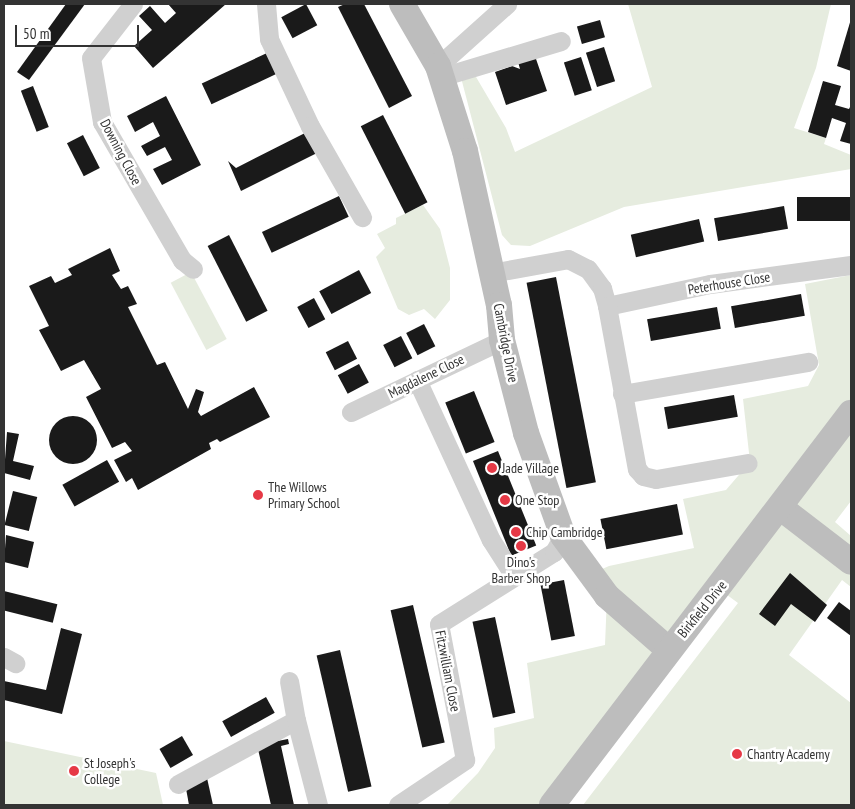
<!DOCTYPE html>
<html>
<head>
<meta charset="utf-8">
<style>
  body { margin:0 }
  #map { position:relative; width:855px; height:809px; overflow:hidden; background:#fff; font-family:"PT Sans Narrow",sans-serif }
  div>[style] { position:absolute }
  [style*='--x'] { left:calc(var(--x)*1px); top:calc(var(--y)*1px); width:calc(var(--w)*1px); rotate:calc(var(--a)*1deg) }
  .green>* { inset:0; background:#e6ecdf; transform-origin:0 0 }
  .building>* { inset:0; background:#1a1a1a; transform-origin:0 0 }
  .round { border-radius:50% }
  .street>* { height:19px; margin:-9.5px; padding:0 9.5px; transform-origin:9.5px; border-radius:9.5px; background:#d0d0d0 }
  .secondary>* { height:26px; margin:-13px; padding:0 13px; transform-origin:13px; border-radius:13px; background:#bdbdbd }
  .dots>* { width:14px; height:14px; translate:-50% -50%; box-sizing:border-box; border:2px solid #fff; border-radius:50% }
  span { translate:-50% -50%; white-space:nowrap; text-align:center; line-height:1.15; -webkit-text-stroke:5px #fff; paint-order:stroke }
  .street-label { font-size:14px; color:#333 }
  .poi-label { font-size:14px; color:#333 }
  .left { translate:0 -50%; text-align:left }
  .frame { position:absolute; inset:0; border:5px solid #333; pointer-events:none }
  .scale { position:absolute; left:15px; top:25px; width:124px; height:22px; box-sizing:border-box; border:2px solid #333; border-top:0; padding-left:6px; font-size:15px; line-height:18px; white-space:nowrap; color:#333; -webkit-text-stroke:4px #fff; paint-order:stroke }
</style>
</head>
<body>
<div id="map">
  <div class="green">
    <i style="clip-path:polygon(628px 4px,831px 4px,816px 68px,794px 128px,826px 138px,824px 144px,851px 155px,851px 169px,624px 207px,530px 246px,511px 245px,502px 235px,458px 66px,469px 65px,506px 128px,515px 152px,652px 87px)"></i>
    <i style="clip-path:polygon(423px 205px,440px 229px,450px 268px,450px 300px,435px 319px,424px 309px,409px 315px,398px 309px,376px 257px,385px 248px,377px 234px,396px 224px,396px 218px)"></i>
    <i style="left:191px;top:272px;width:76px;height:23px;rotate:62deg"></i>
    <i style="clip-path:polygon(851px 275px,851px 501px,835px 522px,851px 536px,851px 587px,842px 580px,789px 655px,851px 703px,851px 805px,583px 805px,738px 603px,719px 589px,552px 805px,447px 805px,478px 773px,495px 748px,494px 728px,534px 718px,527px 663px,605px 645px,607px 596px,591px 574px,609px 566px,694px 548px,683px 499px,726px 490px,750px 462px,743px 399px,808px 386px,819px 365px,805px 284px)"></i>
    <i style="clip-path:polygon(4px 741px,156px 773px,163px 805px,4px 805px)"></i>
  </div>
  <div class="building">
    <i style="clip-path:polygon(66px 4px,85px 4px,29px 80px,17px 72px)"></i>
    <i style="clip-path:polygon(168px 4px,226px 4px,153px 68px,134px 46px,152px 30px,139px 16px,150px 6px,165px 23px,176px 13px)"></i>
    <i style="left:306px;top:4px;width:24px;height:28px;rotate:62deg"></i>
    <i style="clip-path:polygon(345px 4px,364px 4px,412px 96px,389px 108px,338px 7px)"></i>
    <i style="clip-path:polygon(851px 19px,851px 71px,837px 66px)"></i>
    <i style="left:600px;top:20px;width:18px;height:24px;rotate:74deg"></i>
    <i style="left:604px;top:47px;width:36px;height:19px;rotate:72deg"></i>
    <i style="left:267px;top:53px;width:23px;height:72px;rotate:65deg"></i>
    <i style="clip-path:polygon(535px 56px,547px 91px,506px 105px,495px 72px,512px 66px,520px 69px,518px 62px)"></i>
    <i style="left:581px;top:57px;width:35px;height:18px;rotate:72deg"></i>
    <i style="clip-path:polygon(823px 81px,841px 86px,835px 105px,849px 109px,851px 105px,851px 144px,840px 141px,846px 123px,832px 118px,826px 138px,808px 132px)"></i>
    <i style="left:33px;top:86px;width:44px;height:13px;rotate:69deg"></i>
    <i style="clip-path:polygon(166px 96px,201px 165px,162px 185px,153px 169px,172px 160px,165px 147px,147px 156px,141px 146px,160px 136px,153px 122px,135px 132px,127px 116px)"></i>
    <i style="left:383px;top:115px;width:98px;height:25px;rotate:63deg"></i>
    <i style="clip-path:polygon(307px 132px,317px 153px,241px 191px,228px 161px,236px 168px)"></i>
    <i style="left:83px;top:135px;width:37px;height:18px;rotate:63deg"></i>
    <i style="left:339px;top:196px;width:23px;height:85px;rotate:65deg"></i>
    <i style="left:851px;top:197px;width:24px;height:54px;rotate:90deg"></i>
    <i style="left:784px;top:206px;width:23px;height:71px;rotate:80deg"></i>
    <i style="left:699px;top:219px;width:23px;height:70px;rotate:77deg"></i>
    <i style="left:229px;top:235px;width:85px;height:24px;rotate:63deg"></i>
    <i style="clip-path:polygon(110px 248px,120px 271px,112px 275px,121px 289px,128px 286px,137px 304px,128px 307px,157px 365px,165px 362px,188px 409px,196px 389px,204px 392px,198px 412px,201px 416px,254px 387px,270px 417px,220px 442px,217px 439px,209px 443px,211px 449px,138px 490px,132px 478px,126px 482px,114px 460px,132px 451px,125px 442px,112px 448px,86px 397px,101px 389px,84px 360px,61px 371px,39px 330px,49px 326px,29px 286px,51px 276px,55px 283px,72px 275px,68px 269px)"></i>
    <i style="left:359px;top:270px;width:26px;height:45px;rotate:62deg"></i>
    <i style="left:556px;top:277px;width:209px;height:30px;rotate:79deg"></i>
    <i style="left:801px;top:294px;width:22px;height:71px;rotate:80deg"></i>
    <i style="left:314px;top:298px;width:24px;height:19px;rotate:62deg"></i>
    <i style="left:717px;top:307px;width:22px;height:71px;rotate:80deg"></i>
    <i style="left:424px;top:324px;width:25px;height:20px;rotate:63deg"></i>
    <i style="left:401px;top:336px;width:25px;height:20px;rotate:63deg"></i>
    <i style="left:348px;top:341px;width:20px;height:25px;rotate:63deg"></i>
    <i style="left:359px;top:364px;width:21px;height:24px;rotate:62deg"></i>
    <i style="left:474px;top:391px;width:55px;height:31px;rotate:68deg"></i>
    <i style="left:734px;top:395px;width:22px;height:71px;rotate:80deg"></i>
    <i class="round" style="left:49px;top:416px;width:48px;height:48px"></i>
    <i style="clip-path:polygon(7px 432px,19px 434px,13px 461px,34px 466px,30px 480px,4px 473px)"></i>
    <i style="left:498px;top:451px;width:102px;height:27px;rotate:68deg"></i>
    <i style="left:107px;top:460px;width:25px;height:51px;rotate:61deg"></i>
    <i style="left:13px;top:491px;width:25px;height:35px;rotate:14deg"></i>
    <i style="left:677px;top:504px;width:31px;height:78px;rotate:79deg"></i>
    <i style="clip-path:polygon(6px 535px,34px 542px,28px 568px,4px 562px)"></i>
    <i style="clip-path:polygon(790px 573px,827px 605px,815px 622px,791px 604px,775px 626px,759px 614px)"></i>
    <i style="left:564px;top:580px;width:57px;height:24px;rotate:79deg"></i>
    <i style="left:4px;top:591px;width:55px;height:19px;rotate:14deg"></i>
    <i style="clip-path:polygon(839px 602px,851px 611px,851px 636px,827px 618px)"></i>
    <i style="left:413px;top:605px;width:141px;height:23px;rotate:77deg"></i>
    <i style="left:495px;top:617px;width:98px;height:23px;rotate:78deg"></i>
    <i style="clip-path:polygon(61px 628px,82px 634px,62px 714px,4px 700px,4px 681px,46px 690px)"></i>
    <i style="left:340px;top:650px;width:140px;height:24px;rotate:77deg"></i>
    <i style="left:266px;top:697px;width:18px;height:50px;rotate:61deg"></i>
    <i style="left:182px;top:736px;width:22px;height:26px;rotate:60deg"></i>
    <i style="clip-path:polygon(288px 739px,289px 744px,281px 746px,294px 805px,271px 805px,257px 745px)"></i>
    <i style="clip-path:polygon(207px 778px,213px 805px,189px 805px,185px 783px)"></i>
  </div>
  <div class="street">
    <i style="--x:133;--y:4;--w:68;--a:127.9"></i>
    <i style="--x:91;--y:58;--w:65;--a:80.2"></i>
    <i style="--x:102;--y:122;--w:160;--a:59.9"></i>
    <i style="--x:182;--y:260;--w:14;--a:39"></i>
    <i style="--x:266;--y:4;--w:35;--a:85"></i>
    <i style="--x:269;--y:39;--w:96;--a:64.8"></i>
    <i style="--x:310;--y:126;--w:105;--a:60.3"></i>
    <i style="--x:438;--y:66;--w:93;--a:-41.9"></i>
    <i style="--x:441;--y:77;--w:125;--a:-16.7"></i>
    <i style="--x:491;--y:273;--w:78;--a:-10.3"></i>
    <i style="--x:568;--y:259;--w:22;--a:27"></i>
    <i style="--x:588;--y:269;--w:24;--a:54"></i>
    <i style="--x:602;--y:288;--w:19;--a:74"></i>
    <i style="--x:607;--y:306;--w:105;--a:-12.1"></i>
    <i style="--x:710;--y:284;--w:142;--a:-7.7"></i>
    <i style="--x:607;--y:306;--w:166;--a:79.6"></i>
    <i style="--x:637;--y:469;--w:9;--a:49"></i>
    <i style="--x:643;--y:476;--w:13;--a:13"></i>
    <i style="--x:656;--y:479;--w:93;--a:-9.9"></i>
    <i style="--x:417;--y:380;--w:176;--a:65.2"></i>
    <i style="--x:491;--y:540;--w:43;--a:57.4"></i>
    <i style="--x:622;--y:394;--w:189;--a:-9.8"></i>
    <i style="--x:351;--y:412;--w:167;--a:-25.5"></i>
    <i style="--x:4;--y:657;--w:13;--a:29"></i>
    <i style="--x:289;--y:681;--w:40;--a:80"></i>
    <i style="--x:178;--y:784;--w:134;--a:-28.5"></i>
    <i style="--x:296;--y:720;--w:88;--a:75.5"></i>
    <i style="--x:398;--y:805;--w:81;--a:-33.9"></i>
    <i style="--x:465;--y:760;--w:138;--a:-100.8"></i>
    <i style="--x:439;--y:624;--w:136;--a:-32.1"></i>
    <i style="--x:554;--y:552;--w:18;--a:-61"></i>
  </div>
  <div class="secondary">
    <i style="--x:402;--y:4;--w:72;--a:59.9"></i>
    <i style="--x:438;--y:66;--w:89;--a:72.4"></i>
    <i style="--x:465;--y:151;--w:158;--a:77.6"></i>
    <i style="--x:499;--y:305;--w:35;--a:85"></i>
    <i style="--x:502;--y:340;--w:96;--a:75.5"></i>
    <i style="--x:526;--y:433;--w:109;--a:70.2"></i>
    <i style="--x:563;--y:536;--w:74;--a:53.7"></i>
    <i style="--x:607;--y:596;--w:82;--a:41.1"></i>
    <i style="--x:781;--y:508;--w:88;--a:37.6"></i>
    <i style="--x:552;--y:805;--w:493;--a:-52.7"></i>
  </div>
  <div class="dots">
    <i style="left:492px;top:468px;background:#e63946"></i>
    <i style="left:258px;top:495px;background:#e63946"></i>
    <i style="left:505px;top:500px;background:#e63946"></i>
    <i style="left:516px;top:532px;background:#e63946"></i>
    <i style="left:521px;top:546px;background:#e63946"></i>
    <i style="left:737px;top:754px;background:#e63946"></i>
    <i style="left:74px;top:771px;background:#e63946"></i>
  </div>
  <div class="street-label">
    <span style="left:121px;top:152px;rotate:62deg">Downing Close</span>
    <span style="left:729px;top:283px;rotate:-9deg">Peterhouse Close</span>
    <span style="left:506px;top:343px;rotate:79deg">Cambridge Drive</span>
    <span style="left:426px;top:376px;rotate:-26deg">Magdalene Close</span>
    <span style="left:702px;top:609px;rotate:-51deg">Birkfield Drive</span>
    <span style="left:448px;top:671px;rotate:79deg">Fitzwilliam Close</span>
  </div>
  <div class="poi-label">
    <span class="left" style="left:502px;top:468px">Jade Village</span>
    <span class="left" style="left:268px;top:495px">The Willows<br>Primary School</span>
    <span class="left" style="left:515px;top:500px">One Stop</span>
    <span class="left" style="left:526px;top:532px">Chip Cambridge</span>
    <span style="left:521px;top:570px">Dino's<br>Barber Shop</span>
    <span class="left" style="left:747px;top:754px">Chantry Academy</span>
    <span class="left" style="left:84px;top:771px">St Joseph's<br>College</span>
  </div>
  <div class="frame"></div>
  <div class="scale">50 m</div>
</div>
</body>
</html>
